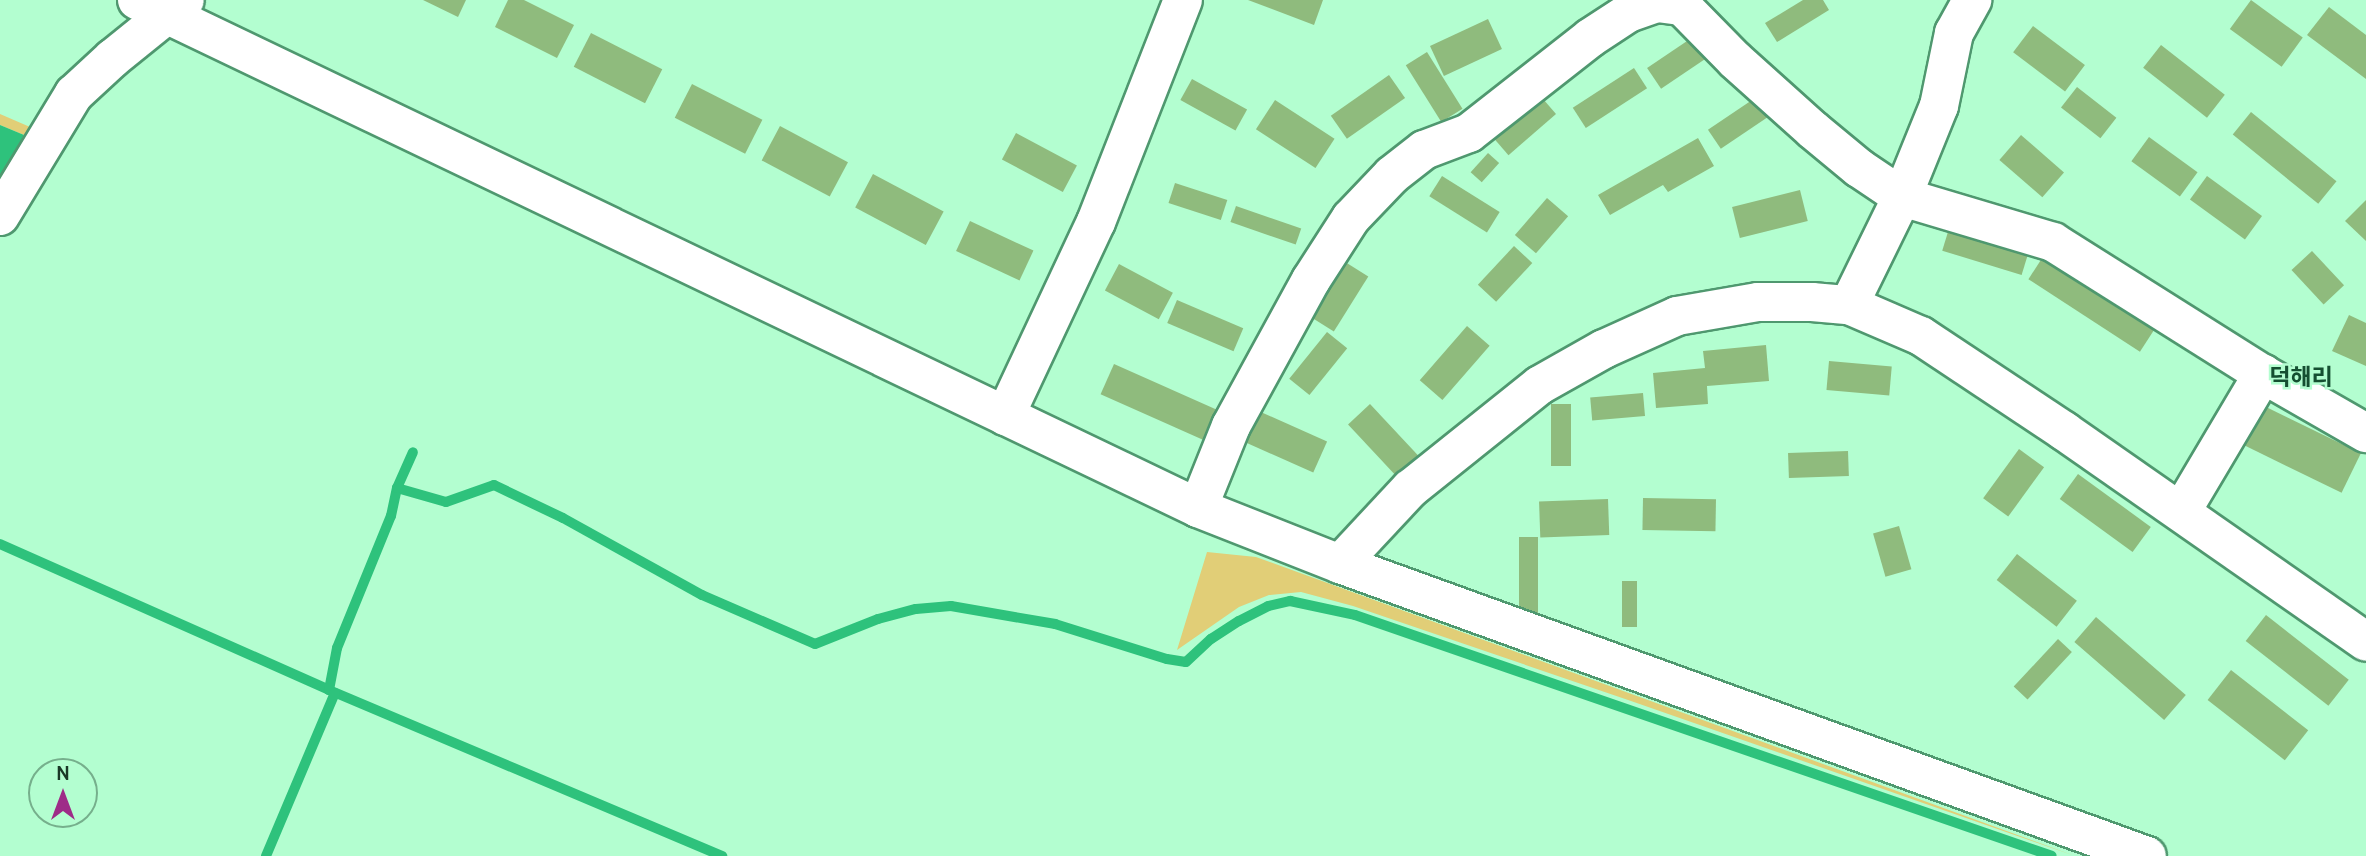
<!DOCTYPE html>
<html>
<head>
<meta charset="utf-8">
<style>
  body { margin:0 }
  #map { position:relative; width:2366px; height:856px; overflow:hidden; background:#b3fed0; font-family:Cabin,"Noto Sans KR",sans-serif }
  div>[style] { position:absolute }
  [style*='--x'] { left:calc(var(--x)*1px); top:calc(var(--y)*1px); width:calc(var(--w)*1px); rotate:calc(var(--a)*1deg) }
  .green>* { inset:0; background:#e1ce77 }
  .water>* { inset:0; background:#2ec27c }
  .stream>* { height:10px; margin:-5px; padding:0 5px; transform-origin:5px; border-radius:5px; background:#2ec27c }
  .building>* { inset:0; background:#8fbb7d; transform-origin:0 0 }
  .roads { filter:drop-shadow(2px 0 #4f986f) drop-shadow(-2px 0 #4f986f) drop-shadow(0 2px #4f986f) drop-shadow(0 -2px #4f986f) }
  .minor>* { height:38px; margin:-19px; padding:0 19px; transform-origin:19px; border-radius:19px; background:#fff }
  span { translate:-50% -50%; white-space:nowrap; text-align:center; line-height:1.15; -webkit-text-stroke:5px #b3fed0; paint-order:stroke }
  .quarter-label { font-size:23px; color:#154f31; font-weight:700 }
  .north { position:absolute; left:28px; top:758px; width:70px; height:70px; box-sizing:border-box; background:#b3fed0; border:2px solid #76af8c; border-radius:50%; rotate:0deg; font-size:19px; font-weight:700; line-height:28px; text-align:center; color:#1a3827 }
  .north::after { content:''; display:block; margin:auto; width:24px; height:32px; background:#9e2c88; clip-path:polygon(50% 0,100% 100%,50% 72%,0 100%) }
</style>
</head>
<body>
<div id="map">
  <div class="green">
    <i style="clip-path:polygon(0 114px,37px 130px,0 182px,24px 135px,0 125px)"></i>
    <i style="clip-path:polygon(1207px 552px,1256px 557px,2075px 856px,1631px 701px,1353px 606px,1301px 592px,1269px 595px,1239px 607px,1177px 650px)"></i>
  </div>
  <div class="water">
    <i style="clip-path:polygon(0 125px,24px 135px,0 182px)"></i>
  </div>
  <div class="stream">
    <i style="--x:397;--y:488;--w:51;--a:15.9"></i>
    <i style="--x:446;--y:502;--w:51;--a:-19.5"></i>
    <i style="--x:494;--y:485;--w:76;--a:25.6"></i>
    <i style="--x:563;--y:518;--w:159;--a:29"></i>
    <i style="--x:702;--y:595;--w:123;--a:23.4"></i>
    <i style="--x:815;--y:644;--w:68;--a:-21.6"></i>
    <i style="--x:878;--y:619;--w:39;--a:-15"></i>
    <i style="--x:916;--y:609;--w:35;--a:-5"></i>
    <i style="--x:951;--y:606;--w:106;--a:9.8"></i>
    <i style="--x:1055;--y:624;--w:117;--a:17.4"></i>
    <i style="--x:1167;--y:659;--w:19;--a:9"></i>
    <i style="--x:1186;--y:662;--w:34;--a:-43"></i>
    <i style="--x:1211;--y:639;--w:33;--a:-33"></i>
    <i style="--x:1239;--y:621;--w:33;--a:-27"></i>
    <i style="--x:1268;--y:606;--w:23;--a:-13"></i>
    <i style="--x:1290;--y:601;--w:66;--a:12.2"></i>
    <i style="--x:1355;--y:615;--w:737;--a:19.07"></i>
    <i style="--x:0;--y:544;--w:360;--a:23.9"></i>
    <i style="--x:329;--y:690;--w:427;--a:22.9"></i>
    <i style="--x:329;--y:690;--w:43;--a:-79.2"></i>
    <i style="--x:337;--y:648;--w:143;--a:-67.8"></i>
    <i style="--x:391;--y:516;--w:29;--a:-78"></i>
    <i style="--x:397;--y:488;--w:39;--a:-66"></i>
    <i style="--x:266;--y:856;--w:177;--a:-67.1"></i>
  </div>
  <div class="building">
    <i style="clip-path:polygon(423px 0,466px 0,458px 17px)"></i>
    <i style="clip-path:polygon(508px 0,524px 0,574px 25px,557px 58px,495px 27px)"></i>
    <i style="clip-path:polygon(1248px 0,1323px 0,1314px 25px)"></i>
    <i style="clip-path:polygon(1803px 0,1823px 0,1829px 10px,1777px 42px,1765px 23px)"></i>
    <i style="left:2251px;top:0;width:64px;height:36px;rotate:36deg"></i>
    <i style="clip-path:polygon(2329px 7px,2366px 35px,2366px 79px,2307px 35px)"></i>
    <i style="left:1488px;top:19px;width:33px;height:64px;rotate:65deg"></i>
    <i style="left:2033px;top:26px;width:65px;height:33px;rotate:37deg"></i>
    <i style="left:591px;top:33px;width:80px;height:38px;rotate:27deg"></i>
    <i style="left:1696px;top:35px;width:25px;height:59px;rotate:56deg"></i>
    <i style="left:2161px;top:45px;width:81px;height:29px;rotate:38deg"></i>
    <i style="left:1427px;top:52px;width:67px;height:25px;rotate:58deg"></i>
    <i style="left:1634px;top:68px;width:24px;height:73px;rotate:57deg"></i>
    <i style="left:1389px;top:75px;width:28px;height:71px;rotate:55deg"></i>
    <i style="left:1192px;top:79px;width:63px;height:24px;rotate:29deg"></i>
    <i style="left:692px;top:84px;width:79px;height:38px;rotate:27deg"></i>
    <i style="left:2077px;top:87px;width:50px;height:26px;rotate:38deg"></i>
    <i style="left:1537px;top:92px;width:29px;height:63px;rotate:49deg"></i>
    <i style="left:1761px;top:94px;width:23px;height:64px;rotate:56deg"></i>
    <i style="left:1275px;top:100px;width:71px;height:35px;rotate:33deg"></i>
    <i style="left:2251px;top:112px;width:110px;height:29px;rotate:39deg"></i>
    <i style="left:780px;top:126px;width:77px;height:39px;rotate:28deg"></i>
    <i style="left:1016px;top:133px;width:69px;height:30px;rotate:28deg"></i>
    <i style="left:2021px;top:135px;width:57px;height:33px;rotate:41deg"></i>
    <i style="left:2149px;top:137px;width:60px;height:30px;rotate:36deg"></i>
    <i style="clip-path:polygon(1698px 138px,1714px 166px,1668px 192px,1663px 185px,1610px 215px,1598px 195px)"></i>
    <i style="left:1488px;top:153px;width:15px;height:26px;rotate:42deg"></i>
    <i style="left:873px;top:174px;width:80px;height:38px;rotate:28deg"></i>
    <i style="left:1442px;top:176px;width:68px;height:24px;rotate:32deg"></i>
    <i style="left:2207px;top:176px;width:68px;height:29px;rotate:36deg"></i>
    <i style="left:1175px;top:183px;width:55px;height:21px;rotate:18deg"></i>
    <i style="left:1800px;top:190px;width:32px;height:70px;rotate:76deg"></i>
    <i style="left:1547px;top:198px;width:28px;height:49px;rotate:41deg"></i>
    <i style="clip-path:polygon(2366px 200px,2366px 241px,2345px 221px)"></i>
    <i style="left:1236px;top:206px;width:69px;height:17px;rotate:19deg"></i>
    <i style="left:970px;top:221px;width:70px;height:33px;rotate:25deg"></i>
    <i style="left:1951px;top:222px;width:83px;height:30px;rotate:17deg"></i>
    <i style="left:1514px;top:246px;width:25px;height:53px;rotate:43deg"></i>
    <i style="left:2048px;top:249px;width:133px;height:36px;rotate:33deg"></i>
    <i style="left:2312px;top:251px;width:47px;height:28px;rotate:47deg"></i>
    <i style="left:1342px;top:260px;width:31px;height:65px;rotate:32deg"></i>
    <i style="left:1119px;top:264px;width:61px;height:30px;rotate:28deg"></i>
    <i style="left:1177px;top:300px;width:72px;height:25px;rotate:23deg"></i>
    <i style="clip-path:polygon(2349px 315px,2366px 323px,2366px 366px,2332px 351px)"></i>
    <i style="left:1467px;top:326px;width:30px;height:72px;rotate:41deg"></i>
    <i style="left:1327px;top:332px;width:26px;height:60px;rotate:39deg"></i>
    <i style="clip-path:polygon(1766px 345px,1769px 381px,1707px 386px,1708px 404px,1656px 408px,1653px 373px,1705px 368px,1703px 351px)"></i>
    <i style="left:1829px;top:361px;width:63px;height:29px;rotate:5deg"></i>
    <i style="left:1114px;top:364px;width:120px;height:33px;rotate:24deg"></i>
    <i style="left:1643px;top:393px;width:23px;height:53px;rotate:85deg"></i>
    <i style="left:1370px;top:404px;width:74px;height:30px;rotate:47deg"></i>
    <i style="left:1551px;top:404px;width:20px;height:62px"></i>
    <i style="left:2262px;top:405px;width:110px;height:44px;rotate:26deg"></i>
    <i style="left:1254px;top:409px;width:80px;height:34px;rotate:24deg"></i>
    <i style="left:2019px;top:449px;width:31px;height:61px;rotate:36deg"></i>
    <i style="left:1848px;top:451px;width:25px;height:60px;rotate:88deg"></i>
    <i style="left:2078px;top:474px;width:90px;height:31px;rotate:36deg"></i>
    <i style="left:1643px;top:498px;width:73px;height:32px;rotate:1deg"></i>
    <i style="left:1608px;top:499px;width:36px;height:69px;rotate:88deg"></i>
    <i style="left:1899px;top:526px;width:45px;height:27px;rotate:74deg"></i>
    <i style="left:1519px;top:537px;width:19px;height:82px"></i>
    <i style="left:2017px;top:554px;width:76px;height:33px;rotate:38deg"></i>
    <i style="left:1622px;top:581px;width:15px;height:46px"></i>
    <i style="left:2266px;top:615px;width:105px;height:33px;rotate:38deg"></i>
    <i style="left:2096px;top:617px;width:119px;height:33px;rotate:41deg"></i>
    <i style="left:2058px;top:639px;width:19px;height:65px;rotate:43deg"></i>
    <i style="left:2231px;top:670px;width:98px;height:38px;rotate:38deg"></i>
  </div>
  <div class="roads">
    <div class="minor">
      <i style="--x:137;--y:0;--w:1176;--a:25.58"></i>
      <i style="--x:1198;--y:508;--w:153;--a:21.5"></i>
      <i style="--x:1340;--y:564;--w:858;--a:19.89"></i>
      <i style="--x:0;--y:216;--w:143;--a:-58.8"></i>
      <i style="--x:74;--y:94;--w:53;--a:-42.7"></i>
      <i style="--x:113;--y:58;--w:92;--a:-38.9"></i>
      <i style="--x:1849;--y:305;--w:120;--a:-63.9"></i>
      <i style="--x:1902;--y:197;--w:98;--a:-67.9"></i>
      <i style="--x:1939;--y:106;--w:75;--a:-78.4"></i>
      <i style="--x:1954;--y:33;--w:38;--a:-61"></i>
      <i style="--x:1005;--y:416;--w:214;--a:-64.9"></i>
      <i style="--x:1096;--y:222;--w:238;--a:-68.6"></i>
      <i style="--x:1198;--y:508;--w:88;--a:-68.1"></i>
      <i style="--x:1231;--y:426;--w:166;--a:-61.3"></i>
      <i style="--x:1311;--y:280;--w:74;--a:-57.2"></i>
      <i style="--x:1351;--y:218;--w:59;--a:-46.4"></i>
      <i style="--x:1392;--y:175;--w:41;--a:-38"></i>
      <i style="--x:1424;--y:150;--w:48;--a:-20.7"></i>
      <i style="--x:1469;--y:133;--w:154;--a:-38.1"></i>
      <i style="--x:1590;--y:38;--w:45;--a:-33.3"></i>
      <i style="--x:1628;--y:13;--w:31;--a:-19"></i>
      <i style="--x:1657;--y:3;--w:25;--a:7"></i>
      <i style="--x:1682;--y:6;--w:76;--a:45.5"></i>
      <i style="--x:1735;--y:60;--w:105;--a:41.9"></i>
      <i style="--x:1813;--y:130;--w:60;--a:39.6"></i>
      <i style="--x:1859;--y:168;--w:52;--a:34"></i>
      <i style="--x:1902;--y:197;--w:158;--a:16.6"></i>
      <i style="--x:2053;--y:242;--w:248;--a:32.2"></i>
      <i style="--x:2263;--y:374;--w:119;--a:29.8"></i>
      <i style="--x:2181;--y:512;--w:161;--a:-59.3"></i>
      <i style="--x:1340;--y:564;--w:103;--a:-47"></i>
      <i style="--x:1410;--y:489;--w:166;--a:-38.7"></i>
      <i style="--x:1540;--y:385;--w:73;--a:-29.4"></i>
      <i style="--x:1604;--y:349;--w:80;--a:-24.3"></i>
      <i style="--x:1677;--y:316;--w:82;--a:-9.8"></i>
      <i style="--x:1758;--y:302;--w:54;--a:0"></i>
      <i style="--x:1812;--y:302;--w:37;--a:5"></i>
      <i style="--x:1849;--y:305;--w:78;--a:23.3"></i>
      <i style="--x:1921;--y:336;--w:172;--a:33.6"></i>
      <i style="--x:2064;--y:431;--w:368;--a:34.9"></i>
    </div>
  </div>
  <div class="quarter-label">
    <span style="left:2301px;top:377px">덕해리</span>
  </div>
  <div class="north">N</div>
</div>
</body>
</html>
